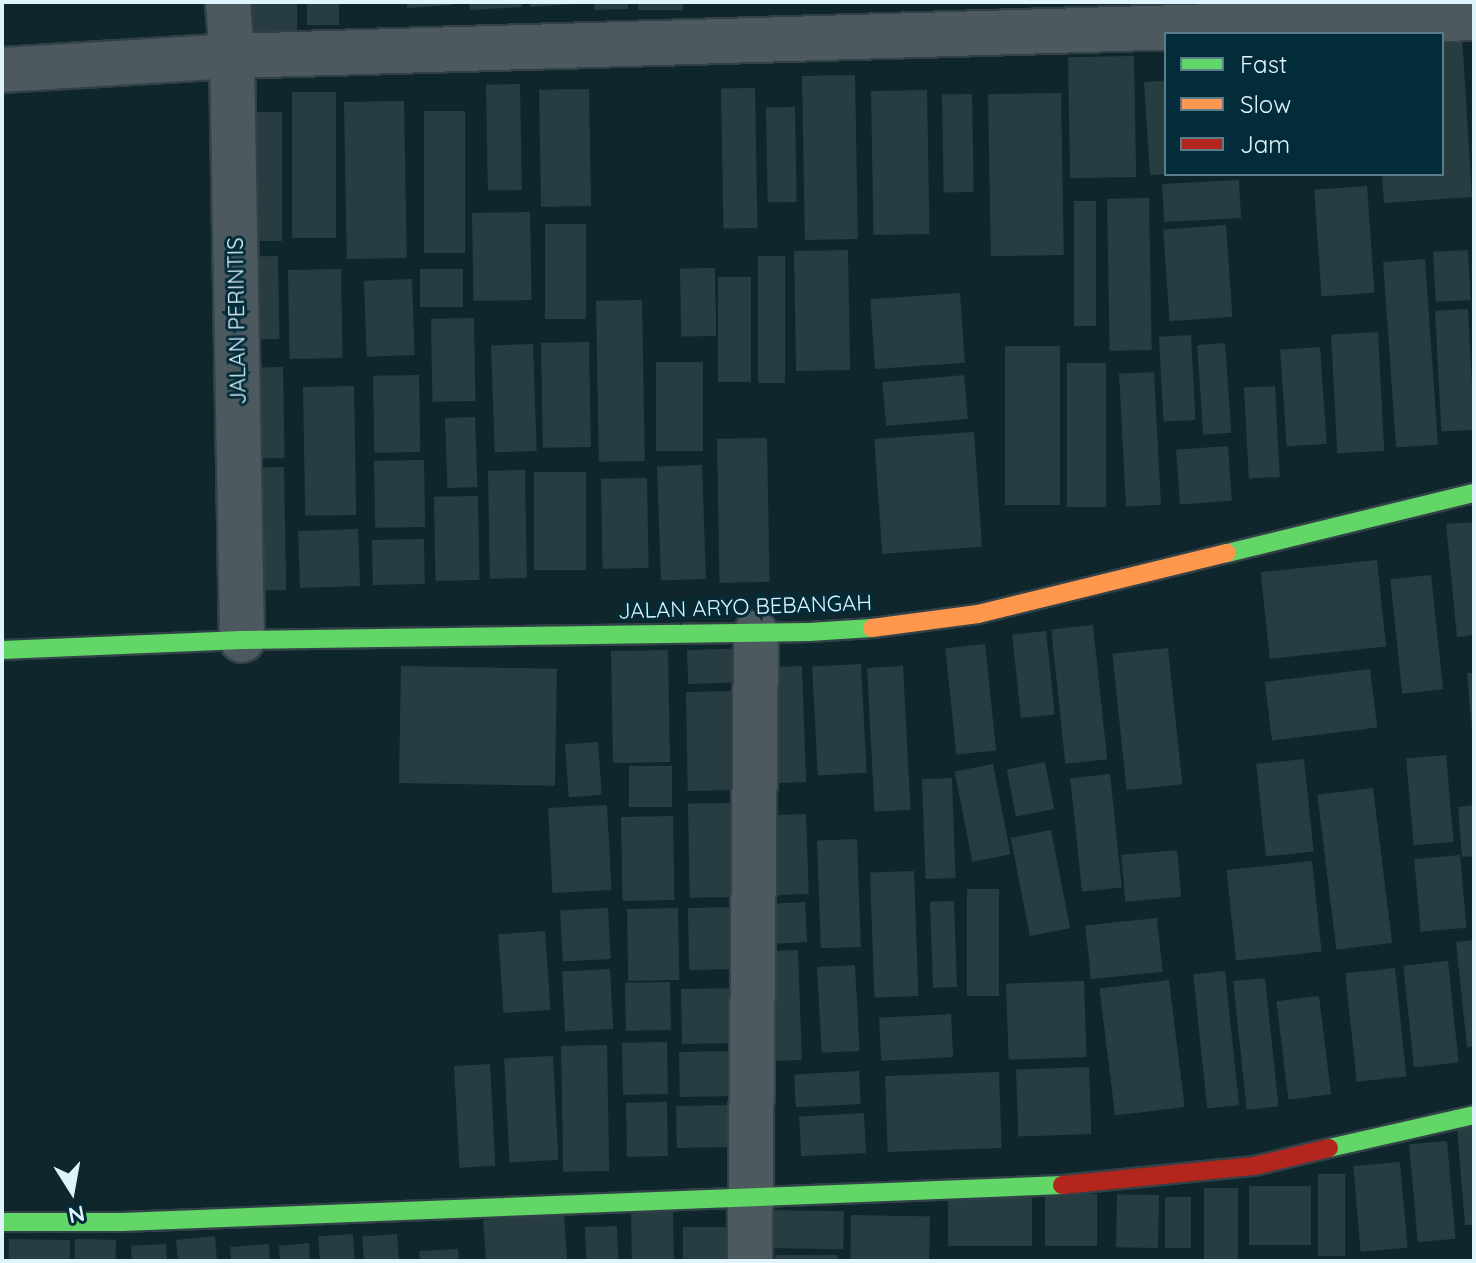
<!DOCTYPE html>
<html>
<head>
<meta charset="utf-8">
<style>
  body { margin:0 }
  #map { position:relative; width:1476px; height:1263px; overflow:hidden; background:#10262d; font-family:Quicksand,sans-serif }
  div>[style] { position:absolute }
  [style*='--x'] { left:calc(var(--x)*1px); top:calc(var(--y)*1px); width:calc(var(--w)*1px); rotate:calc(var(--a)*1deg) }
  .building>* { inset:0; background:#283d41; transform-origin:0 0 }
  .roads { filter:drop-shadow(2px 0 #324147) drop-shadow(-2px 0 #324147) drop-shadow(0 2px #324147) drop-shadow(0 -2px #324147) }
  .street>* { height:44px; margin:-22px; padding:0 22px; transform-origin:22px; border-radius:22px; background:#4c5a60 }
  .fast>* { height:18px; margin:-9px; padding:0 9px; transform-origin:9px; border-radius:9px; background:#63d668 }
  .slow>* { height:18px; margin:-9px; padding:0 9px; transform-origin:9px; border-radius:9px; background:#ff974d }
  .jam>* { height:18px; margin:-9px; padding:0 9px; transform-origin:9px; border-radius:9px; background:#b3261e }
  span { translate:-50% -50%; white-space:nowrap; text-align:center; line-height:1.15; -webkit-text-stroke:6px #032c3a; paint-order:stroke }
  .street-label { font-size:22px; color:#e0f4fd }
  .frame { position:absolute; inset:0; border:4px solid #e0f4fd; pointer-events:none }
  .legend { position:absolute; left:1164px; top:32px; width:280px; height:144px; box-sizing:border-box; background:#032c3a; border:2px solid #5b7c88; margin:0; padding:10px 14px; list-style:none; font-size:24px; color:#e0f4fd }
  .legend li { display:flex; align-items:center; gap:16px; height:40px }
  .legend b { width:40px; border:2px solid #5b7c88 }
  .north { position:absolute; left:32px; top:1151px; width:80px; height:80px; -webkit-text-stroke:6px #032c3a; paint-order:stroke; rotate:169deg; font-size:22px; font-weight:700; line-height:32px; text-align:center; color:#e0f4fd }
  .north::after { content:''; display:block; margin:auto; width:28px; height:36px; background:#e0f4fd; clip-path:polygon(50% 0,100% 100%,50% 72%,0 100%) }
</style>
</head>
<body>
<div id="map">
  <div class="building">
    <i style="left:248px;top:2px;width:49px;height:36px"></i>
    <i style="left:307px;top:2px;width:32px;height:23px"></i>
    <i style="clip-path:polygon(407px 2px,452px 2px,453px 5px,407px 8px)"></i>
    <i style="clip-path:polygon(469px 2px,522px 2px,522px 7px,470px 10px)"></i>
    <i style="clip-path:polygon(530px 2px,575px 2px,575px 4px,530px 7px)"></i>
    <i style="clip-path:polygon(594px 2px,628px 2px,628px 9px,595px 10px)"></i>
    <i style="left:638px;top:2px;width:45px;height:8px"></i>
    <i style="clip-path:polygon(1462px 36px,1472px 197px,1384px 203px,1382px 174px,1442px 174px,1442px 37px)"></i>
    <i style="left:1134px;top:56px;width:121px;height:66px;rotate:89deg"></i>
    <i style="left:855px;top:75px;width:164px;height:53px;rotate:89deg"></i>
    <i style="clip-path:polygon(1166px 81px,1166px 174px,1150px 175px,1144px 82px)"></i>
    <i style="left:520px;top:84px;width:106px;height:34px;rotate:89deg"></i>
    <i style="left:755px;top:88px;width:140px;height:34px;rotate:89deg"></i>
    <i style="left:589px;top:89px;width:117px;height:50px;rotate:89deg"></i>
    <i style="left:927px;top:90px;width:144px;height:56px;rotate:89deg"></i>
    <i style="left:292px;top:92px;width:44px;height:146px"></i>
    <i style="left:1061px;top:93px;width:162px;height:73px;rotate:89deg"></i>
    <i style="left:972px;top:94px;width:98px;height:30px;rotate:89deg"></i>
    <i style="left:404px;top:101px;width:157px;height:60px;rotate:89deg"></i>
    <i style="left:795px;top:107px;width:95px;height:29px;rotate:89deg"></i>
    <i style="left:424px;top:111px;width:41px;height:142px"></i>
    <i style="left:239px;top:112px;width:43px;height:129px"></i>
    <i style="left:1239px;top:180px;width:38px;height:77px;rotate:87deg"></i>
    <i style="left:1367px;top:186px;width:107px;height:53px;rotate:86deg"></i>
    <i style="left:1149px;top:198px;width:152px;height:42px;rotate:89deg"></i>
    <i style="left:1074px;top:201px;width:22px;height:125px"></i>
    <i style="left:530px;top:212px;width:88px;height:58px;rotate:89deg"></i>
    <i style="left:545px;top:224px;width:41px;height:95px"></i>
    <i style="left:1226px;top:225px;width:92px;height:63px;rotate:86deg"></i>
    <i style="left:848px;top:250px;width:120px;height:54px;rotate:89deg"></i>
    <i style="left:1468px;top:250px;width:50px;height:35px;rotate:87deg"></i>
    <i style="left:278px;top:256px;width:83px;height:33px;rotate:89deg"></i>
    <i style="left:758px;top:256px;width:27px;height:127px"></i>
    <i style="left:1425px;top:259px;width:186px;height:42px;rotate:86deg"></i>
    <i style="left:715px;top:268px;width:68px;height:35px;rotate:89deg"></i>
    <i style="left:341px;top:269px;width:89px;height:53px;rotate:89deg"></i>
    <i style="left:463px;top:269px;width:38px;height:43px;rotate:90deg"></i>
    <i style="left:718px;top:277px;width:33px;height:105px"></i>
    <i style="left:412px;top:279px;width:76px;height:48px;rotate:88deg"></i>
    <i style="left:960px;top:293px;width:70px;height:90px;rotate:86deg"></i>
    <i style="left:642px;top:300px;width:161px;height:46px;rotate:89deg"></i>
    <i style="left:1468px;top:309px;width:121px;height:33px;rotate:87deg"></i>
    <i style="left:474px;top:318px;width:83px;height:43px;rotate:89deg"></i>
    <i style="left:1378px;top:332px;width:119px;height:47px;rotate:87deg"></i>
    <i style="left:1191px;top:335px;width:85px;height:32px;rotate:87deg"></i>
    <i style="left:589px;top:342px;width:105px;height:48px;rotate:89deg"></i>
    <i style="left:1225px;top:343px;width:90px;height:28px;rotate:86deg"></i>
    <i style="left:533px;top:344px;width:107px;height:42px;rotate:88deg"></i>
    <i style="left:1005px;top:346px;width:55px;height:159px"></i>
    <i style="left:1320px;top:347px;width:97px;height:40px;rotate:86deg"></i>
    <i style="left:656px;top:362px;width:47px;height:89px"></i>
    <i style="left:1067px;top:363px;width:39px;height:144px"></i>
    <i style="left:283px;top:367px;width:91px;height:31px;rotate:89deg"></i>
    <i style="left:1154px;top:372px;width:133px;height:35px;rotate:87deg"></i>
    <i style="left:419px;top:375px;width:77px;height:46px;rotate:89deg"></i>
    <i style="left:964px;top:375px;width:44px;height:82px;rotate:85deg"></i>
    <i style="left:354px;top:386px;width:129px;height:51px;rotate:89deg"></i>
    <i style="left:1275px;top:386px;width:91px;height:31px;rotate:87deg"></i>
    <i style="left:475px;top:417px;width:70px;height:30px;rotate:88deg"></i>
    <i style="left:974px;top:432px;width:115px;height:100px;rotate:86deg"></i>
    <i style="left:767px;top:438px;width:144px;height:50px;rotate:89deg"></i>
    <i style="left:1228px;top:446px;width:55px;height:52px;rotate:86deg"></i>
    <i style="left:424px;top:460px;width:67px;height:50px;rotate:89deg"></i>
    <i style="left:702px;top:465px;width:114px;height:45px;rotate:88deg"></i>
    <i style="left:284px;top:467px;width:123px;height:37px;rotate:89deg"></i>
    <i style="left:525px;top:470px;width:108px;height:37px;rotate:89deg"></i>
    <i style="left:534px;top:472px;width:52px;height:98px"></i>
    <i style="left:647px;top:478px;width:90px;height:46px;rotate:89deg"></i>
    <i style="left:478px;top:496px;width:84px;height:44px;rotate:89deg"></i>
    <i style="clip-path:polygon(1474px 522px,1474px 635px,1457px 637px,1446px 524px)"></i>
    <i style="left:358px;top:529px;width:57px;height:60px;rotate:88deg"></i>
    <i style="left:424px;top:539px;width:45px;height:52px;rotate:89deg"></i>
    <i style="left:1377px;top:560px;width:87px;height:117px;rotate:84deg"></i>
    <i style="left:1431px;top:575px;width:115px;height:41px;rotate:84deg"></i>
    <i style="left:1093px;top:625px;width:135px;height:42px;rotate:84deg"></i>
    <i style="left:1046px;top:631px;width:84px;height:34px;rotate:84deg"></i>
    <i style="left:985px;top:644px;width:107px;height:40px;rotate:84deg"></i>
    <i style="left:748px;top:648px;width:34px;height:61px;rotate:88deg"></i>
    <i style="left:1168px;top:648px;width:137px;height:56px;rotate:84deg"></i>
    <i style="left:668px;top:650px;width:112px;height:57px;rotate:89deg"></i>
    <i style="left:861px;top:664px;width:109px;height:49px;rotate:87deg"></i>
    <i style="left:401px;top:666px;width:156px;height:117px;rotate:1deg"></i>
    <i style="left:802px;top:666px;width:116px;height:37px;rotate:88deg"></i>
    <i style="left:903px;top:666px;width:144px;height:36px;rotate:87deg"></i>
    <i style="left:1370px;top:669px;width:59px;height:106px;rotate:83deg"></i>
    <i style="clip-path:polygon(1467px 673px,1474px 673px,1474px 730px,1472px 730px)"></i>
    <i style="left:738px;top:691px;width:99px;height:52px;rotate:89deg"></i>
    <i style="left:598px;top:742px;width:53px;height:33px;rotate:86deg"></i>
    <i style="left:1446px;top:755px;width:87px;height:40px;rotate:85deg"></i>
    <i style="left:1304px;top:759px;width:93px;height:48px;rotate:84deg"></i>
    <i style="left:1045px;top:762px;width:48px;height:39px;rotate:79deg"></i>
    <i style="left:993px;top:764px;width:92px;height:39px;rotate:79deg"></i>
    <i style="left:629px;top:766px;width:43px;height:41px"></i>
    <i style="left:1110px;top:774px;width:114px;height:40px;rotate:84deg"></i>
    <i style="left:952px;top:778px;width:100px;height:30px;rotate:88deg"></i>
    <i style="left:1373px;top:788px;width:156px;height:56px;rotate:83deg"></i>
    <i style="left:733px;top:803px;width:94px;height:45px;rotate:89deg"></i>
    <i style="left:607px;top:805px;width:85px;height:59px;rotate:87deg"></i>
    <i style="clip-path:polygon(1474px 805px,1474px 856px,1462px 857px,1458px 807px)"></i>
    <i style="left:806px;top:814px;width:80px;height:38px;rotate:88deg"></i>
    <i style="left:673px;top:816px;width:84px;height:52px;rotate:89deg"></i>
    <i style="left:1051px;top:830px;width:100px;height:41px;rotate:79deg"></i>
    <i style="left:857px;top:839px;width:108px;height:40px;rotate:88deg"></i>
    <i style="left:1177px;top:850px;width:47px;height:56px;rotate:85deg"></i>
    <i style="left:1460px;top:855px;width:73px;height:46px;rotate:85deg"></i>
    <i style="left:1312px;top:861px;width:91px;height:86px;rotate:84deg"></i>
    <i style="left:914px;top:871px;width:125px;height:44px;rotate:88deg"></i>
    <i style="left:967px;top:889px;width:32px;height:107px"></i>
    <i style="left:954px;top:901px;width:86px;height:24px;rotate:88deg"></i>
    <i style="left:805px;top:902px;width:40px;height:42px;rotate:87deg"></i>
    <i style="left:740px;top:907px;width:62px;height:52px;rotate:89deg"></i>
    <i style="left:608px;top:908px;width:51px;height:48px;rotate:87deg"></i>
    <i style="left:678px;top:908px;width:72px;height:51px;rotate:89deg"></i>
    <i style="left:1157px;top:918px;width:54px;height:72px;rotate:84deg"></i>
    <i style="left:545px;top:931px;width:79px;height:47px;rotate:86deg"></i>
    <i style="clip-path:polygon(1474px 940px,1474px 1046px,1467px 1047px,1456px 942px)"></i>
    <i style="left:798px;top:950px;width:110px;height:38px;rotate:88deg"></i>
    <i style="left:1448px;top:961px;width:102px;height:45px;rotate:84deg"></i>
    <i style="left:855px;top:965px;width:86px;height:38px;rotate:87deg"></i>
    <i style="left:1395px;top:968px;width:109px;height:50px;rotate:84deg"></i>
    <i style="left:610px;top:969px;width:60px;height:48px;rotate:87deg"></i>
    <i style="left:1225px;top:971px;width:135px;height:32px;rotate:84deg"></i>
    <i style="left:1265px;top:978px;width:129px;height:32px;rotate:84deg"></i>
    <i style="left:1169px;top:980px;width:128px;height:70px;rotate:83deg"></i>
    <i style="left:1084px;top:981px;width:76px;height:78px;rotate:88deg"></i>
    <i style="left:670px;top:982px;width:48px;height:45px;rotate:89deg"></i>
    <i style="left:739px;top:988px;width:55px;height:58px;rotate:89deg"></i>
    <i style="left:1319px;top:996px;width:99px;height:43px;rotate:83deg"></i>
    <i style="left:951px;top:1014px;width:43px;height:72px;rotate:87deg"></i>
    <i style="left:667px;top:1042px;width:52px;height:45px;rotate:89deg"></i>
    <i style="left:607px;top:1045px;width:126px;height:46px;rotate:89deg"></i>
    <i style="left:734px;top:1051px;width:45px;height:55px;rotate:89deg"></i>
    <i style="left:553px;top:1056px;width:104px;height:49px;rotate:87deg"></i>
    <i style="left:490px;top:1064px;width:102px;height:36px;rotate:87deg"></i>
    <i style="left:1089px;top:1067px;width:67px;height:73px;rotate:88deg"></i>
    <i style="left:859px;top:1071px;width:33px;height:65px;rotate:87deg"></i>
    <i style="left:999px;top:1072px;width:76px;height:114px;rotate:88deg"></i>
    <i style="left:667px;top:1102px;width:54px;height:41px;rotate:89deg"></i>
    <i style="left:732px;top:1105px;width:42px;height:56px;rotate:89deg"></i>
    <i style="left:864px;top:1113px;width:40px;height:65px;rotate:87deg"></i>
    <i style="clip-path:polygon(1474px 1126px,1474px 1225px,1465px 1225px,1457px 1128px)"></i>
    <i style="left:1447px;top:1141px;width:98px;height:38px;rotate:85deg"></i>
    <i style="left:1400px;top:1162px;width:86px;height:47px;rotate:85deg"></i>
    <i style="left:1318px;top:1174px;width:27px;height:82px"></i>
    <i style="left:1249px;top:1186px;width:62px;height:59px"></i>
    <i style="left:1204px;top:1188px;width:34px;height:73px"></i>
    <i style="left:1045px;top:1194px;width:52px;height:52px"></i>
    <i style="left:1159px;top:1195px;width:53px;height:42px;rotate:91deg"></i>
    <i style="left:1165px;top:1197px;width:26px;height:51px"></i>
    <i style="left:948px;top:1198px;width:84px;height:48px"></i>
    <i style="left:768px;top:1210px;width:76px;height:38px;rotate:1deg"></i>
    <i style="left:673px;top:1211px;width:50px;height:42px;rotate:89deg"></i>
    <i style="left:564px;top:1214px;width:47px;height:81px;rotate:86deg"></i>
    <i style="left:851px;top:1215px;width:79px;height:46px;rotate:1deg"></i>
    <i style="left:617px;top:1226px;width:35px;height:32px;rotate:88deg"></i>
    <i style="left:726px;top:1227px;width:34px;height:43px;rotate:90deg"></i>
    <i style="left:353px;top:1234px;width:27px;height:35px;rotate:86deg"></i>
    <i style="left:397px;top:1234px;width:27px;height:35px;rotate:86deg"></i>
    <i style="clip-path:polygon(215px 1236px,217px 1261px,178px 1261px,176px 1240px)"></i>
    <i style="left:9px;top:1239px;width:61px;height:22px;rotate:1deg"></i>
    <i style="left:75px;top:1239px;width:41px;height:22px;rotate:1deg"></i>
    <i style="clip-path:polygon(309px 1243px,310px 1261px,280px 1261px,279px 1246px)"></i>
    <i style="left:166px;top:1244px;width:17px;height:35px;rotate:87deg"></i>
    <i style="clip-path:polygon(269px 1244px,270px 1261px,231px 1261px,230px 1247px)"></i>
    <i style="clip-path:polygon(458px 1249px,459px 1261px,420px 1261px,419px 1251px)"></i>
    <i style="left:775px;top:1255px;width:63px;height:6px"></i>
  </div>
  <div class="roads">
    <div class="street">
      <i style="--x:228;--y:2;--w:54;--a:85.8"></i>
      <i style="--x:232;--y:56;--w:584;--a:89.02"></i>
      <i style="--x:2;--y:70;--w:230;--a:-3.5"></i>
      <i style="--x:232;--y:56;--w:1243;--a:-1.75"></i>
      <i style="--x:750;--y:1261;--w:628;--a:-89.45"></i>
    </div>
    <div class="fast">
      <i style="--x:1227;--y:553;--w:254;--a:-13.7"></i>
      <i style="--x:2;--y:650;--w:240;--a:-2.4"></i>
      <i style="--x:242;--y:640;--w:567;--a:-0.81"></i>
      <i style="--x:809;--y:632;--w:63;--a:-3.6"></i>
      <i style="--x:1329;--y:1148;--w:149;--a:-12.8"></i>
      <i style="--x:2;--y:1222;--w:120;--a:0"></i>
      <i style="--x:122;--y:1222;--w:941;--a:-2.25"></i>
    </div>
    <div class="slow">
      <i style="--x:872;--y:628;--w:107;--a:-7.5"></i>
      <i style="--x:978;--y:614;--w:256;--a:-13.8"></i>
    </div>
    <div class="jam">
      <i style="--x:1062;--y:1185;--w:193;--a:-5.7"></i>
      <i style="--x:1254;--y:1166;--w:77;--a:-13.5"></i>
    </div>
  </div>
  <div class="street-label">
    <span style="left:237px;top:321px;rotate:-91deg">JALAN PERINTIS</span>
    <span style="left:745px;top:607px;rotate:-2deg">JALAN ARYO BEBANGAH</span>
  </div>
  <div class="frame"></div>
  <ul class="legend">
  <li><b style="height:10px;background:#63d668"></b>Fast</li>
  <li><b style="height:10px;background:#ff974d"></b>Slow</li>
  <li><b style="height:10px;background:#b3261e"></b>Jam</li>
  </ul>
  <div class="north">N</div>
</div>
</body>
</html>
